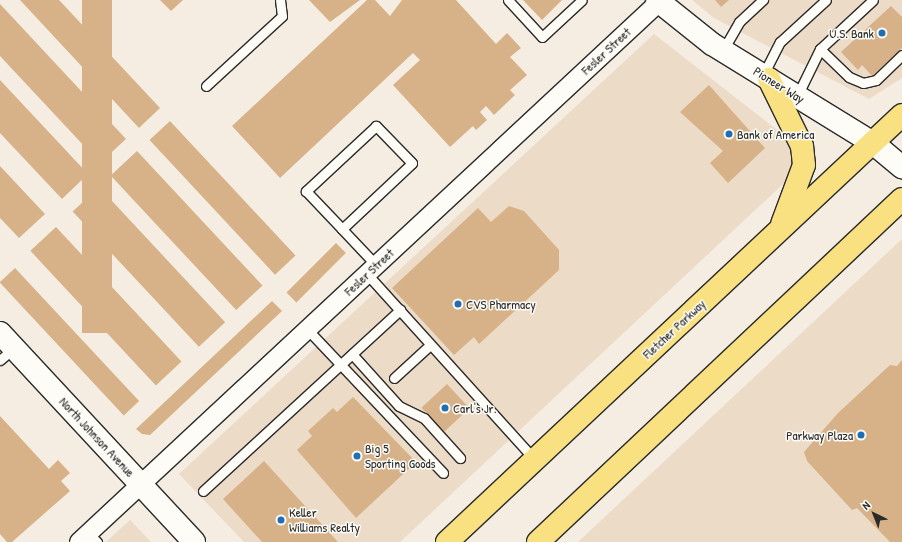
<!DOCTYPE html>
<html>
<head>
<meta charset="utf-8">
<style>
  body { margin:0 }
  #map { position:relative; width:902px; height:542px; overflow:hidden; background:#f5ede1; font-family:"Patrick Hand",sans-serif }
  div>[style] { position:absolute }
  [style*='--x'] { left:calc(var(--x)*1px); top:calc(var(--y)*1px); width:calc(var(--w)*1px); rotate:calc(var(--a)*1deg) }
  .built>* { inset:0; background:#ecdbc7 }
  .building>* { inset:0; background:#d7b289; transform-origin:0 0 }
  .roads { filter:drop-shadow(1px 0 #2b2b2b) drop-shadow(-1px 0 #2b2b2b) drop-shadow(0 1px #2b2b2b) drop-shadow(0 -1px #2b2b2b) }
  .lane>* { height:9px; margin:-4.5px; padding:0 4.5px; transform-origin:4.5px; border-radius:4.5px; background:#fdfcf7 }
  .street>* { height:18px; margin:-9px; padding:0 9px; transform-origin:9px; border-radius:9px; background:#fdfcf7 }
  .secondary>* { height:22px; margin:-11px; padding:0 11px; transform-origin:11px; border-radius:11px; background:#fdfcf7 }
  .primary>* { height:22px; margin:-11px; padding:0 11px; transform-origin:11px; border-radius:11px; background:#f9e181 }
  .dots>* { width:11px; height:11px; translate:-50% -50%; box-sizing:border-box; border:2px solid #fdfcf7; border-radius:50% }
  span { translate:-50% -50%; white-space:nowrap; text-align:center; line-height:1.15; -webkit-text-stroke:3px #fdfcf7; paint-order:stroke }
  .poi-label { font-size:13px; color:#2b2b2b }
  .right { translate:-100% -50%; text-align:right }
  .left { translate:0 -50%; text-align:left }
  .street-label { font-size:13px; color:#2b2b2b }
  .north { position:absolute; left:854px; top:494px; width:40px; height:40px; -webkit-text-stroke:3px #fdfcf7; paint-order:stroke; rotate:317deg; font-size:11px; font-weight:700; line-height:16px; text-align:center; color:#2b2b2b }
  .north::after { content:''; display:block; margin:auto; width:14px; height:18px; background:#2b2b2b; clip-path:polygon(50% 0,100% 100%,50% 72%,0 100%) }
</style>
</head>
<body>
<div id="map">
  <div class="built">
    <i style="clip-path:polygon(692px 0,902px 0,902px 78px,869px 99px,714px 18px)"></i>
    <i style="clip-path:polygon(654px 34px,786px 137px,797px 171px,400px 542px,244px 542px,179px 474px)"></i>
    <i style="clip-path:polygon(902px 239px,902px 542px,578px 542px)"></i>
    <i style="clip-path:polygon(130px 520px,151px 542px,106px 542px)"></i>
  </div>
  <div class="building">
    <i style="clip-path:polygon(20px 0,59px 0,160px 108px,139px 128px)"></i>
    <i style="left:82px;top:0;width:30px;height:333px"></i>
    <i style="clip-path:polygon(160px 0,183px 0,171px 11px)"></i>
    <i style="clip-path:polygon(309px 0,360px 0,330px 22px)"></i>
    <i style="clip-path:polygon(367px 0,375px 0,390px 16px,402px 0,456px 0,496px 44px,507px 33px,521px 48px,510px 57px,527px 75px,510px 90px,515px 95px,494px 115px,486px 106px,480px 112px,487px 120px,476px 130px,473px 126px,450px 147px,393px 85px,420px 60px,413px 53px,280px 178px,232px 126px)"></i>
    <i style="clip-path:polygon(523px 0,562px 0,542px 20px)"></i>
    <i style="clip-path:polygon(715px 0,729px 0,721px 7px)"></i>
    <i style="clip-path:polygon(0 4px,126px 139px,100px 163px,0 56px)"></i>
    <i style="clip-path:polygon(891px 6px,902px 17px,902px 48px,872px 76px,862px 65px,858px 70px,841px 52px)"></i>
    <i style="clip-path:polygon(0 80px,88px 174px,62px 199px,0 133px)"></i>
    <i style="clip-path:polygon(709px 85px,765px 148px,728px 183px,710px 163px,723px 151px,680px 112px)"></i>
    <i style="left:170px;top:121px;width:184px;height:28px;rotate:47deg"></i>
    <i style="left:137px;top:151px;width:184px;height:36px;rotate:47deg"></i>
    <i style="clip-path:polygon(0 166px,45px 214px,19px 238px,0 218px)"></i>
    <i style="left:99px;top:187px;width:185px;height:36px;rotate:47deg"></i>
    <i style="clip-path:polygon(509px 206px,524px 211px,559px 250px,559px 270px,479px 344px,474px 337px,454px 355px,392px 288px,478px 208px,491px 222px)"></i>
    <i style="left:56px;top:227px;width:184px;height:35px;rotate:47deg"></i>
    <i style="left:336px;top:243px;width:14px;height:70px;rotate:45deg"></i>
    <i style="left:15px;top:268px;width:182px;height:21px;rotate:47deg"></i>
    <i style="clip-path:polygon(272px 301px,282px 311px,150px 435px,142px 434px,136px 429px)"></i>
    <i style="clip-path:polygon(902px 360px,902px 542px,890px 542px,857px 508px,852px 510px,807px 461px,804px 452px,838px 413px,890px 365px,897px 366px)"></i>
    <i style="left:447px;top:384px;width:33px;height:35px;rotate:47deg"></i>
    <i style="clip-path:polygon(353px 397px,416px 462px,356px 518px,297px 450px,312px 436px,308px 431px,333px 408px,337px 412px)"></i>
    <i style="clip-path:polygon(0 416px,49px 469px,58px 460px,70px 473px,61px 481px,70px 491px,12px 542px,7px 542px,0 534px)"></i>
    <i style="clip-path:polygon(264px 461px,338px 542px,262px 542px,223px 499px)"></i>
  </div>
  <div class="roads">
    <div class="lane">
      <i style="--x:508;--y:0;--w:50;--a:47.4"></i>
      <i style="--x:542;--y:37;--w:54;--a:-42.8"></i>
      <i style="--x:820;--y:49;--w:40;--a:44"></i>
      <i style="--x:849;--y:77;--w:15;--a:23"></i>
      <i style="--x:863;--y:83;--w:13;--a:-13"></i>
      <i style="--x:876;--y:80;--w:36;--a:-44"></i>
      <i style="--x:723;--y:50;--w:32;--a:-60"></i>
      <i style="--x:739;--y:22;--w:33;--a:-43"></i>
      <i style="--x:763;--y:75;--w:37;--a:-63"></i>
      <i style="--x:780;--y:42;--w:62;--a:-42.4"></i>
      <i style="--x:206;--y:86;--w:103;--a:-42.6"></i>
      <i style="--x:282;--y:16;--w:16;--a:-97"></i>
      <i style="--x:797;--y:96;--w:52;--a:-63.9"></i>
      <i style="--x:820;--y:49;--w:72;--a:-42.8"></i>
      <i style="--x:342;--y:229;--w:96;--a:-43.3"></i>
      <i style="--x:412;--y:163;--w:52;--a:-134.2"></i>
      <i style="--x:376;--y:126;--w:96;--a:137.1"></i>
      <i style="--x:306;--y:191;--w:52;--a:46.5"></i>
      <i style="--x:342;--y:229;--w:50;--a:46.6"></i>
      <i style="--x:367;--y:274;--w:251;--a:47.9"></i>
      <i style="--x:307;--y:329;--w:198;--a:46.6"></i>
      <i style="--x:352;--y:354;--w:70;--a:47.9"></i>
      <i style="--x:399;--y:406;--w:28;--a:26"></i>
      <i style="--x:424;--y:418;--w:54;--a:48"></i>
      <i style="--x:0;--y:360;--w:18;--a:-41"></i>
      <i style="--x:394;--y:378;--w:49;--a:-42.5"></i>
      <i style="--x:203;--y:491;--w:268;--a:-42.6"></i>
      <i style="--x:88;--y:533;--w:13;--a:45"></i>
    </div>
    <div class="street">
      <i style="--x:79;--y:542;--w:792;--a:-42.95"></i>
    </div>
    <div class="secondary">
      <i style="--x:657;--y:0;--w:70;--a:38.7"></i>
      <i style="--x:712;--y:44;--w:189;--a:31.6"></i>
      <i style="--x:873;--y:143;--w:38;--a:40"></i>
      <i style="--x:0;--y:333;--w:285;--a:47.1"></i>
    </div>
    <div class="primary">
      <i style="--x:769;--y:79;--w:75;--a:63.8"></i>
      <i style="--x:802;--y:146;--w:19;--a:84"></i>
      <i style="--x:804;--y:165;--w:63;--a:110.4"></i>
      <i style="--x:447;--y:542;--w:624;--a:-43.18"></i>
      <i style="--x:538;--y:542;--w:500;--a:-43.3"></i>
    </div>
  </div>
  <div class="dots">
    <i style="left:882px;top:33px;background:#1f6fb2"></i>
    <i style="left:729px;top:134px;background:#1f6fb2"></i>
    <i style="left:458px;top:304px;background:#1f6fb2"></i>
    <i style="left:445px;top:408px;background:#1f6fb2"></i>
    <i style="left:861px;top:435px;background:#1f6fb2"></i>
    <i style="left:357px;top:456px;background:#1f6fb2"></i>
    <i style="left:281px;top:520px;background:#1f6fb2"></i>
  </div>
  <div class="poi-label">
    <span class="right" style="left:874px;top:33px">U.S. Bank</span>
    <span class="left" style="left:737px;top:134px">Bank of America</span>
    <span class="left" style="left:466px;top:304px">CVS Pharmacy</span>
    <span class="left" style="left:453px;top:408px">Carl's Jr.</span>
    <span class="right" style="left:853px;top:435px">Parkway Plaza</span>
    <span class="left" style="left:365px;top:456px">Big 5<br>Sporting Goods</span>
    <span class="left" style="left:289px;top:520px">Keller<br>Williams Realty</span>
  </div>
  <div class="street-label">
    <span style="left:606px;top:51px;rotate:-43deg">Fesler Street</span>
    <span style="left:779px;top:85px;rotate:32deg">Pioneer Way</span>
    <span style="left:369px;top:272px;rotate:-43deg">Fesler Street</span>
    <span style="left:674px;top:329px;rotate:-43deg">Fletcher Parkway</span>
    <span style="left:97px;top:437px;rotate:47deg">North Johnson Avenue</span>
  </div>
  <div class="north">N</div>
</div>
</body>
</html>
